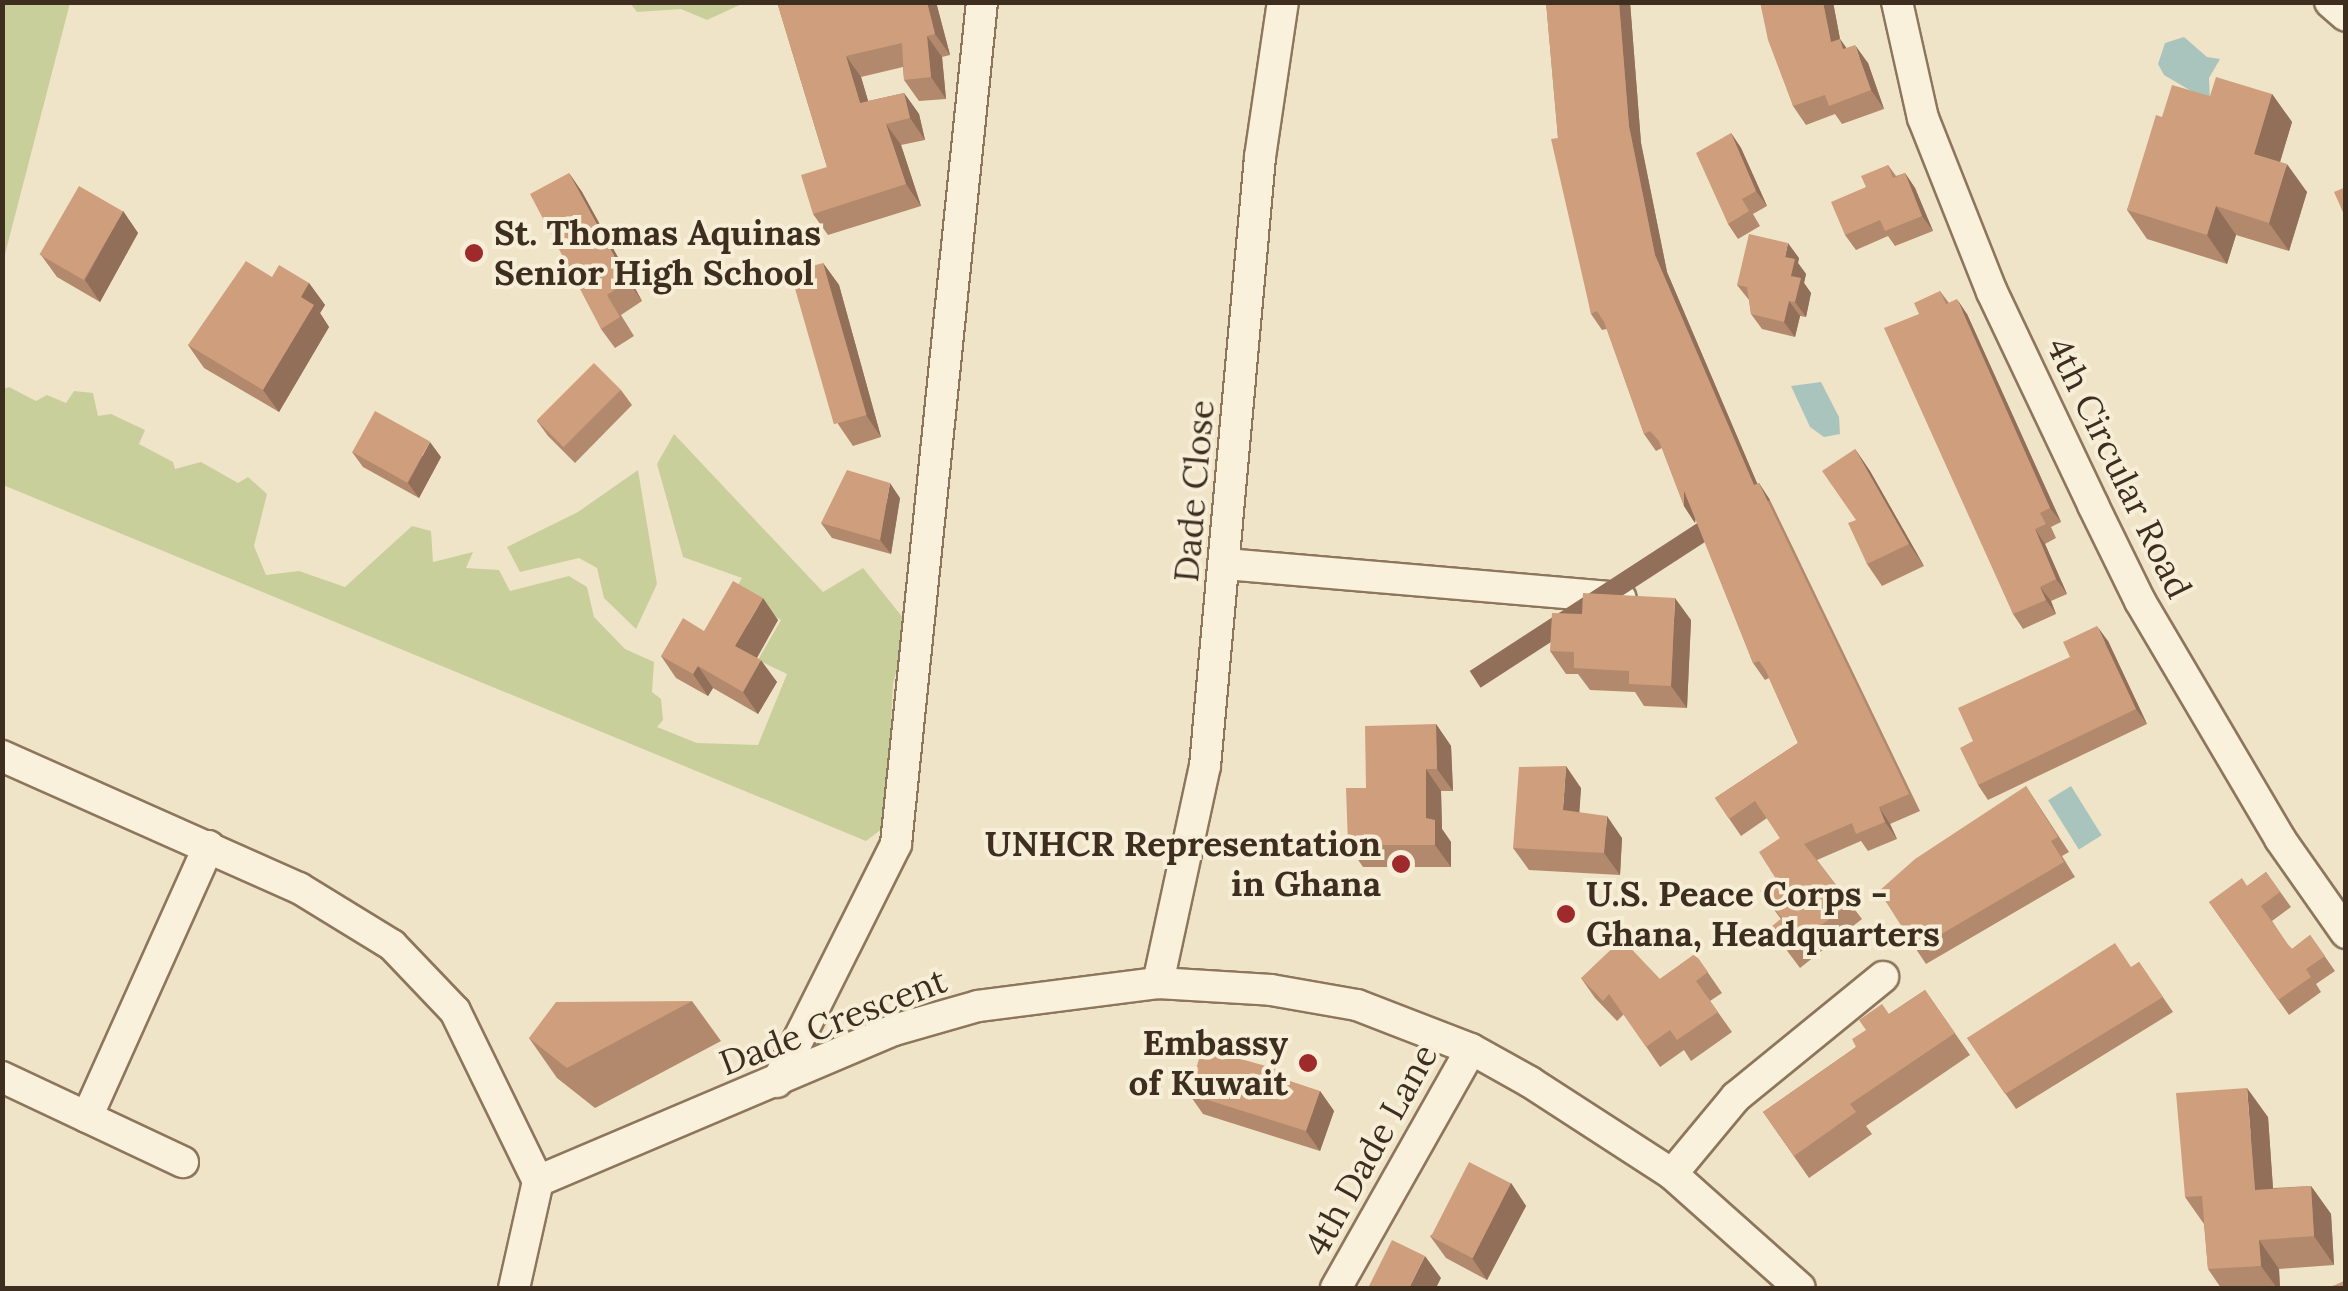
<!DOCTYPE html>
<html>
<head>
<meta charset="utf-8">
<style>
  body { margin:0 }
  #map { position:relative; width:2348px; height:1291px; overflow:hidden; background:#f0e4c8; font-family:Lora,serif }
  div>[style] { position:absolute }
  [style*='--x'] { left:calc(var(--x)*1px); top:calc(var(--y)*1px); width:calc(var(--w)*1px); rotate:calc(var(--a)*1deg) }
  .green>* { inset:0; background:#c9cf9b }
  .water>* { inset:0; background:#a9c4bc; transform-origin:0 0 }
  .roads { filter:drop-shadow(2px 0 #8d765c) drop-shadow(-2px 0 #8d765c) drop-shadow(0 2px #8d765c) drop-shadow(0 -2px #8d765c) }
  .minor>* { height:30px; margin:-15px; padding:0 15px; transform-origin:15px; border-radius:15px; background:#faf1dc }
  .wall>* { inset:0; background:#b2896c }
  .shaded-wall>* { inset:0; background:#916f58; transform-origin:0 0 }
  .building>* { inset:0; background:#cf9f7d; transform-origin:0 0 }
  .dots>* { width:28px; height:28px; translate:-50% -50%; box-sizing:border-box; border:5px solid #f7eed8; border-radius:50% }
  span { translate:-50% -50%; white-space:nowrap; text-align:center; line-height:1.15; -webkit-text-stroke:8px #f7eed8; paint-order:stroke }
  .poi-label { font-size:35px; color:#3d2e20; font-weight:700 }
  .left { translate:0 -50%; text-align:left }
  .right { translate:-100% -50%; text-align:right }
  .street-label { font-size:35px; color:#3d2e20 }
  .frame { position:absolute; inset:0; border:5px solid #3d2e20; pointer-events:none }
</style>
</head>
<body>
<div id="map">
  <div class="green">
    <i style="clip-path:polygon(3px 2px,70px 3px,3px 262px,2px 3px)"></i>
    <i style="clip-path:polygon(630px 3px,744px 3px,707px 20px,681px 9px,637px 12px)"></i>
    <i style="clip-path:polygon(9px 387px,36px 401px,47px 395px,66px 403px,74px 391px,93px 393px,98px 416px,111px 414px,145px 430px,139px 444px,173px 462px,175px 469px,201px 462px,238px 483px,248px 477px,267px 494px,254px 546px,266px 575px,299px 571px,345px 587px,412px 526px,431px 531px,433px 562px,473px 552px,466px 568px,499px 570px,510px 591px,569px 576px,587px 587px,594px 617px,625px 649px,654px 662px,652px 692px,661px 699px,663px 720px,657px 727px,697px 743px,758px 745px,787px 674px,758px 660px,781px 620px,749px 600px,721px 613px,742px 578px,683px 557px,657px 464px,674px 434px,823px 592px,863px 568px,908px 624px,893px 684px,886px 826px,866px 841px,3px 485px,3px 389px)"></i>
    <i style="clip-path:polygon(638px 470px,657px 584px,636px 629px,604px 598px,597px 568px,579px 558px,520px 572px,507px 547px,578px 512px)"></i>
  </div>
  <div class="water">
    <i style="clip-path:polygon(2184px 37px,2207px 57px,2220px 59px,2209px 78px,2210px 102px,2164px 75px,2158px 64px,2165px 43px)"></i>
    <i style="clip-path:polygon(1821px 382px,1839px 417px,1840px 434px,1824px 437px,1810px 427px,1791px 386px)"></i>
    <i style="left:2071px;top:786px;width:58px;height:27px;rotate:58deg"></i>
  </div>
  <div class="roads">
    <div class="minor">
      <i style="--x:1897;--y:2;--w:119;--a:77.4"></i>
      <i style="--x:1923;--y:118;--w:187;--a:68.4"></i>
      <i style="--x:1992;--y:292;--w:236;--a:64.6"></i>
      <i style="--x:2093;--y:505;--w:107;--a:63.9"></i>
      <i style="--x:2140;--y:601;--w:276;--a:59.5"></i>
      <i style="--x:2280;--y:839;--w:115;--a:54.9"></i>
      <i style="--x:2330;--y:2;--w:21;--a:41"></i>
      <i style="--x:1226;--y:564;--w:396;--a:4.9"></i>
      <i style="--x:2;--y:756;--w:325;--a:24"></i>
      <i style="--x:299;--y:888;--w:109;--a:31.5"></i>
      <i style="--x:392;--y:945;--w:91;--a:46.3"></i>
      <i style="--x:455;--y:1011;--w:189;--a:64"></i>
      <i style="--x:538;--y:1181;--w:110;--a:102.6"></i>
      <i style="--x:1158;--y:983;--w:222;--a:-77.8"></i>
      <i style="--x:1205;--y:766;--w:611;--a:-84.84"></i>
      <i style="--x:1260;--y:157;--w:157;--a:-81.6"></i>
      <i style="--x:2;--y:1077;--w:200;--a:25.2"></i>
      <i style="--x:777;--y:1082;--w:266;--a:-63.4"></i>
      <i style="--x:896;--y:844;--w:846;--a:-84.17"></i>
      <i style="--x:87;--y:1117;--w:297;--a:-65.8"></i>
      <i style="--x:1672;--y:1174;--w:100;--a:-50.3"></i>
      <i style="--x:1736;--y:1097;--w:190;--a:-39.2"></i>
      <i style="--x:538;--y:1181;--w:387;--a:-23"></i>
      <i style="--x:894;--y:1030;--w:87;--a:-15.9"></i>
      <i style="--x:978;--y:1006;--w:181;--a:-7.3"></i>
      <i style="--x:1158;--y:983;--w:113;--a:3.5"></i>
      <i style="--x:1271;--y:990;--w:87;--a:9.9"></i>
      <i style="--x:1357;--y:1005;--w:122;--a:21.1"></i>
      <i style="--x:1471;--y:1049;--w:68;--a:29.2"></i>
      <i style="--x:1530;--y:1082;--w:169;--a:32.9"></i>
      <i style="--x:1672;--y:1174;--w:171;--a:41.7"></i>
      <i style="--x:1336;--y:1288;--w:274;--a:-60.5"></i>
    </div>
  </div>
  <div class="wall">
    <i style="clip-path:polygon(777px 2px,936px 2px,950px 55px,942px 57px,946px 99px,919px 101px,904px 80px,903px 67px,861px 77px,868px 101px,904px 93px,919px 114px,925px 140px,901px 145px,921px 206px,828px 235px,813px 214px,827px 167px)"></i>
    <i style="clip-path:polygon(1546px 2px,1630px 2px,1641px 143px,1667px 272px,1757px 483px,1770px 500px,1920px 811px,1890px 824px,1897px 839px,1868px 851px,1861px 841px,1817px 860px,1862px 919px,1800px 968px,1770px 928px,1781px 919px,1760px 891px,1776px 879px,1780px 838px,1767px 818px,1741px 836px,1715px 798px,1798px 743px,1769px 678px,1765px 680px,1753px 663px,1696px 519px,1695px 523px,1684px 506px,1662px 448px,1656px 451px,1644px 434px,1607px 329px,1602px 330px,1591px 314px,1558px 138px)"></i>
    <i style="clip-path:polygon(1760px 2px,1833px 2px,1840px 39px,1846px 48px,1868px 63px,1884px 109px,1842px 124px,1835px 114px,1806px 125px,1793px 106px)"></i>
    <i style="clip-path:polygon(2272px 94px,2292px 122px,2280px 162px,2307px 192px,2289px 251px,2236px 235px,2227px 264px,2147px 239px,2127px 210px,2162px 117px,2210px 96px)"></i>
    <i style="clip-path:polygon(1731px 133px,1741px 148px,1767px 206px,1753px 214px,1760px 226px,1738px 239px,1728px 224px)"></i>
    <i style="clip-path:polygon(1888px 165px,1896px 176px,1905px 173px,1915px 188px,1933px 231px,1895px 246px,1888px 236px,1856px 250px,1845px 235px,1866px 187px)"></i>
    <i style="clip-path:polygon(569px 173px,582px 192px,642px 301px,621px 315px,634px 336px,615px 348px,601px 329px)"></i>
    <i style="clip-path:polygon(123px 211px,138px 233px,100px 302px,57px 277px,41px 255px)"></i>
    <i style="clip-path:polygon(1799px 258px,1798px 263px,1806px 274px,1804px 283px,1811px 293px,1806px 317px,1800px 316px,1795px 337px,1762px 329px,1751px 314px,1749px 300px,1737px 285px)"></i>
    <i style="clip-path:polygon(823px 263px,839px 285px,881px 437px,853px 446px,838px 424px)"></i>
    <i style="clip-path:polygon(272px 277px,309px 283px,325px 305px,320px 313px,329px 327px,279px 412px,204px 368px,188px 345px)"></i>
    <i style="clip-path:polygon(1940px 291px,1949px 303px,1967px 314px,2061px 522px,2051px 527px,2056px 538px,2045px 544px,2067px 594px,2051px 601px,2056px 614px,2023px 629px,2013px 614px,1919px 314px)"></i>
    <i style="clip-path:polygon(621px 390px,632px 405px,575px 463px,548px 436px,537px 421px)"></i>
    <i style="clip-path:polygon(1855px 449px,1870px 471px,1924px 566px,1882px 586px,1867px 564px,1856px 520px)"></i>
    <i style="clip-path:polygon(352px 452px,441px 457px,419px 498px,363px 467px)"></i>
    <i style="clip-path:polygon(900px 498px,891px 554px,832px 538px,821px 523px)"></i>
    <i style="clip-path:polygon(778px 620px,757px 658px,777px 682px,758px 714px,713px 688px,708px 696px,676px 678px,661px 656px,704px 631px)"></i>
    <i style="clip-path:polygon(1691px 620px,1687px 708px,1644px 706px,1635px 692px,1590px 690px,1578px 674px,1566px 674px,1550px 651px)"></i>
    <i style="clip-path:polygon(2108px 641px,2147px 724px,1988px 800px,1978px 785px,1973px 741px)"></i>
    <i style="clip-path:polygon(1436px 724px,1451px 746px,1453px 791px,1441px 791px,1442px 829px,1451px 842px,1451px 867px,1363px 867px,1348px 845px,1366px 788px)"></i>
    <i style="clip-path:polygon(2026px 786px,2069px 852px,2062px 856px,2075px 877px,1926px 964px,1916px 949px)"></i>
    <i style="clip-path:polygon(1581px 788px,1579px 812px,1622px 838px,1620px 875px,1529px 870px,1513px 848px)"></i>
    <i style="clip-path:polygon(2266px 872px,2291px 907px,2272px 921px,2288px 945px,2292px 949px,2310px 935px,2335px 971px,2316px 984px,2321px 992px,2289px 1015px,2209px 902px,2247px 886px)"></i>
    <i style="clip-path:polygon(1695px 954px,1722px 993px,1710px 1001px,1732px 1032px,1691px 1061px,1684px 1050px,1660px 1067px,1624px 1014px,1617px 1021px,1595px 998px,1581px 978px,1660px 979px)"></i>
    <i style="clip-path:polygon(2139px 962px,2173px 1012px,2016px 1109px,1967px 1038px,2132px 967px)"></i>
    <i style="clip-path:polygon(1925px 990px,1970px 1055px,1866px 1126px,1872px 1134px,1809px 1178px,1763px 1112px,1856px 1047px,1889px 1014px)"></i>
    <i style="clip-path:polygon(692px 1001px,721px 1041px,595px 1108px,557px 1078px,529px 1038px)"></i>
    <i style="clip-path:polygon(1320px 1091px,1334px 1111px,1320px 1151px,1203px 1114px,1189px 1094px)"></i>
    <i style="clip-path:polygon(2268px 1117px,2273px 1188px,2311px 1186px,2331px 1214px,2334px 1265px,2279px 1269px,2280px 1288px,2221px 1288px,2208px 1269px,2204px 1224px,2185px 1197px)"></i>
    <i style="clip-path:polygon(1511px 1183px,1526px 1206px,1487px 1280px,1446px 1258px,1430px 1236px)"></i>
  </div>
  <div class="shaded-wall">
    <i style="clip-path:polygon(927px 2px,936px 2px,950px 55px,935px 34px)"></i>
    <i style="clip-path:polygon(1619px 2px,1630px 2px,1641px 143px,1667px 272px,1765px 502px,1754px 485px,1655px 255px,1629px 126px)"></i>
    <i style="clip-path:polygon(1823px 2px,1833px 2px,1840px 39px,1853px 57px,1831px 42px)"></i>
    <i style="clip-path:polygon(927px 36px,942px 57px,946px 99px,931px 77px)"></i>
    <i style="clip-path:polygon(1855px 45px,1868px 63px,1884px 109px,1871px 90px)"></i>
    <i style="clip-path:polygon(846px 56px,861px 77px,875px 124px,860px 103px)"></i>
    <i style="clip-path:polygon(904px 93px,919px 114px,925px 140px,910px 118px)"></i>
    <i style="clip-path:polygon(2272px 94px,2292px 122px,2274px 182px,2254px 154px)"></i>
    <i style="clip-path:polygon(886px 124px,901px 145px,921px 206px,906px 184px)"></i>
    <i style="clip-path:polygon(1731px 133px,1741px 148px,1767px 206px,1756px 191px)"></i>
    <i style="clip-path:polygon(2287px 164px,2307px 192px,2289px 251px,2269px 223px)"></i>
    <i style="clip-path:polygon(569px 173px,582px 192px,642px 301px,628px 281px)"></i>
    <i style="clip-path:polygon(1905px 173px,1915px 188px,1933px 231px,1922px 216px)"></i>
    <i style="clip-path:polygon(2216px 206px,2236px 235px,2227px 264px,2207px 235px)"></i>
    <i style="clip-path:polygon(123px 211px,138px 233px,100px 302px,85px 280px)"></i>
    <i style="clip-path:polygon(1788px 243px,1799px 258px,1798px 263px,1806px 274px,1804px 283px,1811px 293px,1806px 317px,1795px 302px,1791px 276px,1785px 257px)"></i>
    <i style="clip-path:polygon(823px 263px,839px 285px,881px 437px,866px 415px)"></i>
    <i style="clip-path:polygon(309px 283px,325px 305px,320px 313px,329px 327px,279px 412px,263px 390px,301px 297px)"></i>
    <i style="clip-path:polygon(1957px 299px,1967px 314px,2061px 522px,2050px 508px)"></i>
    <i style="clip-path:polygon(1789px 301px,1800px 316px,1795px 337px,1784px 322px)"></i>
    <i style="clip-path:polygon(430px 442px,441px 457px,419px 498px,408px 483px)"></i>
    <i style="clip-path:polygon(1855px 449px,1870px 471px,1924px 566px,1909px 544px)"></i>
    <i style="clip-path:polygon(890px 483px,900px 498px,891px 554px,880px 540px)"></i>
    <i style="left:1759px;top:483px;width:20px;height:345px;rotate:57deg"></i>
    <i style="clip-path:polygon(1684px 491px,1696px 508px,1695px 523px,1684px 506px)"></i>
    <i style="clip-path:polygon(2035px 529px,2045px 544px,2067px 594px,2056px 579px)"></i>
    <i style="clip-path:polygon(2040px 587px,2051px 601px,2056px 614px,2046px 600px)"></i>
    <i style="clip-path:polygon(763px 598px,778px 620px,751px 668px,735px 646px)"></i>
    <i style="clip-path:polygon(1675px 598px,1691px 620px,1687px 708px,1671px 686px)"></i>
    <i style="clip-path:polygon(2097px 626px,2108px 641px,2147px 724px,2136px 709px)"></i>
    <i style="clip-path:polygon(761px 660px,777px 682px,758px 714px,743px 692px)"></i>
    <i style="clip-path:polygon(698px 666px,713px 688px,708px 696px,693px 674px)"></i>
    <i style="clip-path:polygon(1436px 724px,1451px 746px,1453px 791px,1437px 769px)"></i>
    <i style="clip-path:polygon(1566px 766px,1581px 788px,1578px 832px,1563px 810px)"></i>
    <i style="clip-path:polygon(1426px 769px,1441px 791px,1442px 829px,1451px 842px,1451px 867px,1435px 845px,1426px 818px)"></i>
    <i style="clip-path:polygon(1879px 807px,1890px 824px,1897px 839px,1885px 822px)"></i>
    <i style="clip-path:polygon(1607px 816px,1622px 838px,1620px 875px,1604px 853px)"></i>
    <i style="clip-path:polygon(2247px 1088px,2268px 1117px,2275px 1218px,2255px 1190px)"></i>
    <i style="clip-path:polygon(1320px 1091px,1334px 1111px,1320px 1151px,1306px 1131px)"></i>
    <i style="clip-path:polygon(1511px 1183px,1526px 1206px,1487px 1280px,1472px 1258px)"></i>
    <i style="clip-path:polygon(2311px 1186px,2331px 1214px,2334px 1265px,2314px 1236px)"></i>
    <i style="clip-path:polygon(2259px 1240px,2279px 1269px,2280px 1288px,2277px 1288px,2261px 1266px)"></i>
    <i style="clip-path:polygon(1425px 1256px,1441px 1278px,1436px 1288px,1409px 1288px)"></i>
  </div>
  <div class="building">
    <i style="clip-path:polygon(777px 2px,927px 2px,935px 34px,927px 36px,931px 77px,904px 80px,902px 43px,846px 56px,860px 103px,904px 93px,910px 118px,886px 124px,906px 184px,813px 214px,801px 175px,827px 167px)"></i>
    <i style="clip-path:polygon(1546px 2px,1619px 2px,1629px 126px,1655px 255px,1754px 485px,1759px 483px,1909px 794px,1879px 807px,1885px 822px,1856px 834px,1852px 823px,1804px 844px,1850px 903px,1788px 951px,1770px 928px,1782px 918px,1760px 891px,1776px 879px,1759px 852px,1780px 838px,1755px 801px,1729px 819px,1715px 798px,1798px 743px,1766px 671px,1759px 661px,1753px 663px,1684px 491px,1684px 506px,1659px 441px,1650px 431px,1644px 434px,1604px 322px,1597px 311px,1591px 314px,1551px 139px,1558px 138px)"></i>
    <i style="clip-path:polygon(1760px 2px,1823px 2px,1831px 42px,1840px 39px,1843px 49px,1855px 45px,1871px 90px,1829px 106px,1825px 95px,1793px 106px,1768px 40px)"></i>
    <i style="clip-path:polygon(2216px 77px,2272px 94px,2254px 154px,2287px 164px,2269px 223px,2216px 206px,2207px 235px,2127px 210px,2156px 115px,2162px 117px,2172px 85px,2210px 96px)"></i>
    <i style="clip-path:polygon(1731px 133px,1756px 191px,1742px 199px,1749px 211px,1728px 224px,1696px 153px)"></i>
    <i style="clip-path:polygon(1888px 165px,1893px 178px,1905px 173px,1922px 216px,1885px 231px,1880px 220px,1845px 235px,1831px 202px,1866px 187px,1861px 176px)"></i>
    <i style="clip-path:polygon(569px 173px,628px 281px,607px 295px,620px 317px,601px 329px,530px 194px)"></i>
    <i style="left:79px;top:186px;width:51px;height:79px;rotate:30deg"></i>
    <i style="clip-path:polygon(2346px 187px,2346px 219px,2334px 192px)"></i>
    <i style="clip-path:polygon(1749px 234px,1788px 243px,1785px 257px,1795px 259px,1791px 276px,1801px 278px,1795px 302px,1789px 301px,1784px 322px,1751px 314px,1747px 287px,1737px 285px)"></i>
    <i style="clip-path:polygon(246px 261px,272px 277px,279px 265px,309px 283px,301px 297px,314px 305px,263px 390px,188px 345px)"></i>
    <i style="left:823px;top:263px;width:158px;height:34px;rotate:74deg"></i>
    <i style="clip-path:polygon(1940px 291px,1946px 304px,1957px 299px,2050px 508px,2040px 513px,2046px 524px,2035px 529px,2056px 579px,2040px 587px,2046px 600px,2013px 614px,1884px 328px,1919px 314px,1914px 303px)"></i>
    <i style="left:594px;top:363px;width:38px;height:81px;rotate:45deg"></i>
    <i style="left:375px;top:411px;width:63px;height:47px;rotate:29deg"></i>
    <i style="clip-path:polygon(1855px 449px,1909px 544px,1867px 564px,1848px 523px,1856px 520px,1822px 471px)"></i>
    <i style="clip-path:polygon(847px 470px,890px 483px,880px 540px,821px 523px)"></i>
    <i style="clip-path:polygon(733px 581px,763px 598px,735px 646px,761px 660px,743px 692px,698px 666px,693px 674px,661px 656px,683px 618px,704px 631px)"></i>
    <i style="clip-path:polygon(1583px 593px,1675px 598px,1671px 686px,1629px 684px,1629px 671px,1574px 668px,1574px 652px,1550px 651px,1552px 613px,1582px 614px)"></i>
    <i style="clip-path:polygon(2097px 626px,2136px 709px,1978px 785px,1960px 748px,1973px 741px,1958px 708px,2070px 657px,2063px 642px)"></i>
    <i style="clip-path:polygon(1436px 724px,1437px 769px,1426px 769px,1426px 818px,1435px 820px,1435px 845px,1348px 845px,1346px 788px,1366px 788px,1365px 726px)"></i>
    <i style="clip-path:polygon(1566px 766px,1563px 810px,1607px 816px,1604px 853px,1513px 848px,1519px 767px)"></i>
    <i style="clip-path:polygon(2026px 786px,2058px 837px,2051px 841px,2064px 862px,1916px 949px,1879px 891px,1915px 859px)"></i>
    <i style="clip-path:polygon(2266px 872px,2280px 892px,2261px 906px,2286px 942px,2292px 949px,2310px 935px,2325px 956px,2306px 969px,2311px 977px,2278px 1000px,2209px 902px,2242px 878px,2247px 886px)"></i>
    <i style="clip-path:polygon(1622px 939px,1660px 979px,1695px 954px,1708px 972px,1696px 981px,1718px 1012px,1677px 1040px,1670px 1030px,1646px 1047px,1609px 994px,1603px 1001px,1581px 978px)"></i>
    <i style="clip-path:polygon(2115px 943px,2131px 967px,2139px 962px,2163px 997px,2005px 1094px,1967px 1038px)"></i>
    <i style="clip-path:polygon(1925px 990px,1955px 1033px,1850px 1104px,1856px 1112px,1794px 1156px,1763px 1112px,1856px 1047px,1852px 1039px,1866px 1030px,1859px 1020px,1882px 1004px,1889px 1014px)"></i>
    <i style="clip-path:polygon(692px 1001px,567px 1068px,529px 1038px,556px 1002px)"></i>
    <i style="clip-path:polygon(1202px 1048px,1280px 1070px,1278px 1077px,1320px 1091px,1306px 1131px,1189px 1094px)"></i>
    <i style="clip-path:polygon(2247px 1088px,2255px 1190px,2311px 1186px,2314px 1236px,2259px 1240px,2261px 1266px,2208px 1269px,2202px 1196px,2185px 1197px,2176px 1093px)"></i>
    <i style="left:1469px;top:1162px;width:47px;height:84px;rotate:27deg"></i>
    <i style="clip-path:polygon(1392px 1240px,1425px 1256px,1409px 1288px,1368px 1288px)"></i>
    <i style="clip-path:polygon(2346px 1280px,2346px 1288px,2325px 1288px,2335px 1285px)"></i>
  </div>
  <div class="dots">
    <i style="left:474px;top:253px;background:#9e2a2b"></i>
    <i style="left:1401px;top:864px;background:#9e2a2b"></i>
    <i style="left:1566px;top:914px;background:#9e2a2b"></i>
    <i style="left:1308px;top:1063px;background:#9e2a2b"></i>
  </div>
  <div class="poi-label">
    <span class="left" style="left:494px;top:253px">St. Thomas Aquinas<br>Senior High School</span>
    <span class="right" style="left:1381px;top:864px">UNHCR Representation<br>in Ghana</span>
    <span class="left" style="left:1586px;top:914px">U.S. Peace Corps -<br>Ghana, Headquarters</span>
    <span class="right" style="left:1288px;top:1063px">Embassy<br>of Kuwait</span>
  </div>
  <div class="street-label">
    <span style="left:2119px;top:468px;rotate:64deg">4th Circular Road</span>
    <span style="left:1194px;top:491px;rotate:-85deg">Dade Close</span>
    <span style="left:833px;top:1022px;rotate:-21deg">Dade Crescent</span>
    <span style="left:1371px;top:1150px;rotate:-61deg">4th Dade Lane</span>
  </div>
  <div class="frame"></div>
</div>
</body>
</html>
